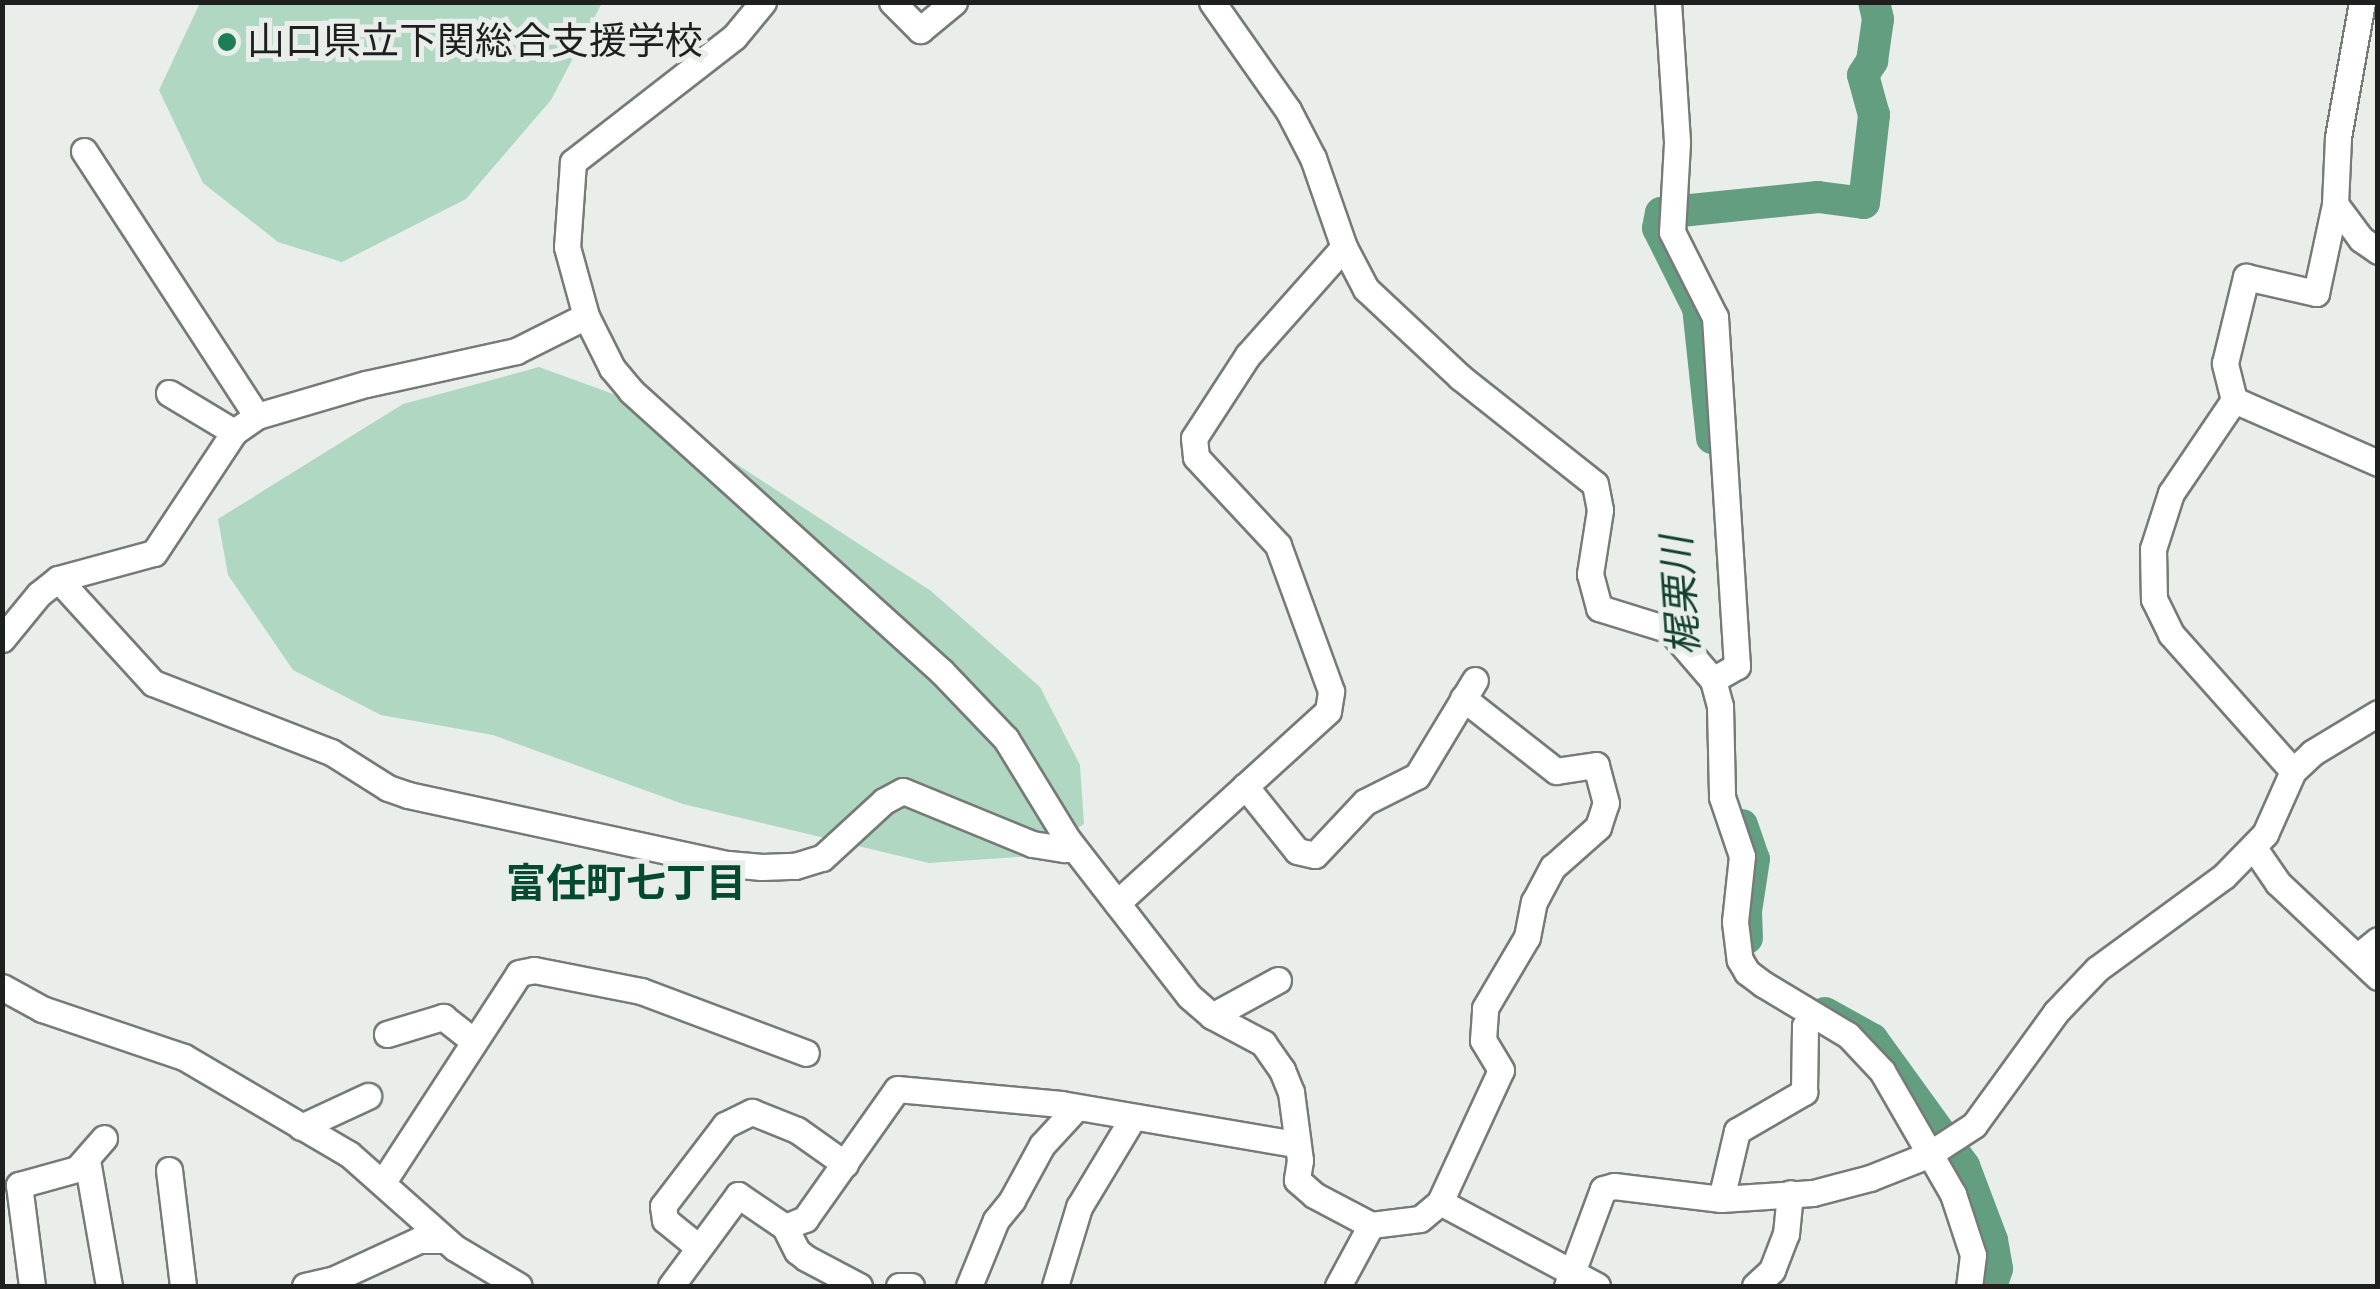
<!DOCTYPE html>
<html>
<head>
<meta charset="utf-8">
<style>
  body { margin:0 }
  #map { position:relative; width:2380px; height:1289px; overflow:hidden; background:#e9eeeb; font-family:Karla,"Noto Sans JP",sans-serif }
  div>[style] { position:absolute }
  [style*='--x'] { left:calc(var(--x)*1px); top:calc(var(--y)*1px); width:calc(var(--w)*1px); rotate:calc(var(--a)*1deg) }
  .green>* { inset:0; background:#afd7c1 }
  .river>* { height:32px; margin:-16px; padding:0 16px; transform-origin:16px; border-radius:16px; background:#649e80 }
  .roads { filter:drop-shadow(2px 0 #767b78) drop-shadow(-2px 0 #767b78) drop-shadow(0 2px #767b78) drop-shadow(0 -2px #767b78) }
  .minor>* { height:25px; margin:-12.5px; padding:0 12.5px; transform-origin:12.5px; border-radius:12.5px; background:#fff }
  .dots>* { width:28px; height:28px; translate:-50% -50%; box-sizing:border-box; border:5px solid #e9eeeb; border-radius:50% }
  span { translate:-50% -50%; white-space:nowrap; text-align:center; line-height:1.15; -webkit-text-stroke:10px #e9eeeb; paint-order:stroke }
  .poi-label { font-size:38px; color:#1e201f }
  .left { translate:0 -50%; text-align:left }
  .water-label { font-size:40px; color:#12422d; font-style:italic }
  .neighbourhood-label { font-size:40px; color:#034a2f; font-weight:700 }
  .frame { position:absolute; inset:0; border:5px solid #1e201f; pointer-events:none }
</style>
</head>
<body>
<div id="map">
  <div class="green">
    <i style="clip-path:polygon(200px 3px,200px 2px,602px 3px,551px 100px,466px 199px,342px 262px,278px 242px,203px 183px,159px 90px)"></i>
    <i style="clip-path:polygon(539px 367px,649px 407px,931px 591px,1040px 687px,1080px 765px,1084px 824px,1033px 856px,929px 863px,683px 804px,493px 735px,381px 715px,293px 670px,228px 575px,218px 519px,403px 404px)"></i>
  </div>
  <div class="river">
    <i style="--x:1712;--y:438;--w:131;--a:-96.1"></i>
    <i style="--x:1698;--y:308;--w:89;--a:-116.6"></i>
    <i style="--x:1658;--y:228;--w:15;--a:-79"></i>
    <i style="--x:1661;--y:213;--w:158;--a:-5.8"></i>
    <i style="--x:1818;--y:197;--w:46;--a:7.4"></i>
    <i style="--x:1864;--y:203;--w:89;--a:-83.5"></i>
    <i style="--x:1874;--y:115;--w:41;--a:-105.4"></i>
    <i style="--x:1863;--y:75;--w:17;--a:-57"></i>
    <i style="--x:1872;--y:61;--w:42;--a:-81.9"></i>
    <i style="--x:1878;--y:19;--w:17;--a:-103"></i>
    <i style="--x:1742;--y:825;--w:36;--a:71"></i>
    <i style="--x:1754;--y:859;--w:53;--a:98.7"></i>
    <i style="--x:1746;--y:911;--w:27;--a:88"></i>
    <i style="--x:1825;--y:1013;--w:54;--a:29"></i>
    <i style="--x:1872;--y:1039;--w:157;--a:54.1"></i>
    <i style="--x:1964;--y:1166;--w:79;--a:69.3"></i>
    <i style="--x:1992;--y:1240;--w:29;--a:80"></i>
    <i style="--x:1997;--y:1269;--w:18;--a:109"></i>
  </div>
  <div class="roads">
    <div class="minor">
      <i style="--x:763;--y:2;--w:45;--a:129.6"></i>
      <i style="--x:734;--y:37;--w:204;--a:142.2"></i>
      <i style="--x:573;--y:162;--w:85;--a:94"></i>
      <i style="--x:567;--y:247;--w:72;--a:74.6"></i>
      <i style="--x:586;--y:316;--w:58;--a:63.4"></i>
      <i style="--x:612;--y:368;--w:30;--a:50"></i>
      <i style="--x:631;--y:391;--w:418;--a:42.1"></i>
      <i style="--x:941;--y:671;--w:94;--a:46.3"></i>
      <i style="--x:1006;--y:739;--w:119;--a:58.5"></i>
      <i style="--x:1068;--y:840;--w:197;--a:52.2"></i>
      <i style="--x:1189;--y:996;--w:30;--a:41"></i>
      <i style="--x:1212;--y:1016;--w:58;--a:27.9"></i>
      <i style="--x:1263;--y:1043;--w:33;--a:55"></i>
      <i style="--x:1282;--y:1070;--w:24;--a:68"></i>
      <i style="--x:1291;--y:1092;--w:69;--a:82.5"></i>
      <i style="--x:1300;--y:1160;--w:20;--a:99"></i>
      <i style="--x:1297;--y:1180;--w:23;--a:41"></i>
      <i style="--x:1314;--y:1195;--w:64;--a:27.8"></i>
      <i style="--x:1371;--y:1225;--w:49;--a:-7"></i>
      <i style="--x:1420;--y:1219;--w:26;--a:-40"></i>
      <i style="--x:1440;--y:1202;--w:145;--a:-65.2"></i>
      <i style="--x:1501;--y:1070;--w:35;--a:-121"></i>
      <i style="--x:1483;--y:1040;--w:32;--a:-86"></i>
      <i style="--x:1485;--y:1008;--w:82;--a:-59.4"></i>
      <i style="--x:1527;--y:937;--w:36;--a:-79"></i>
      <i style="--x:1534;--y:902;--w:40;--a:-62"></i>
      <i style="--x:1553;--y:867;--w:60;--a:-41.6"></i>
      <i style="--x:1598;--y:827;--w:25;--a:-72"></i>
      <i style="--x:1606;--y:803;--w:39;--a:-105"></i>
      <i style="--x:1596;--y:765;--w:40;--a:171.5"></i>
      <i style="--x:1556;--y:771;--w:118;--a:-141.9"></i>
      <i style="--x:892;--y:2;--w:40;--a:45"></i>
      <i style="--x:920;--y:30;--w:44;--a:-39.5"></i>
      <i style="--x:1212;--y:2;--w:132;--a:54.9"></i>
      <i style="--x:1288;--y:110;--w:54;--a:62.5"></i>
      <i style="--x:1313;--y:158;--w:94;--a:70.8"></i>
      <i style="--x:1344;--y:247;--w:47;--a:62.4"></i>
      <i style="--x:1366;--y:289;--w:129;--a:43.1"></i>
      <i style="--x:1460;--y:377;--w:172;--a:38.4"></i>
      <i style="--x:1595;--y:484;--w:26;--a:79"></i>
      <i style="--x:1600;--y:510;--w:65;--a:98.9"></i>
      <i style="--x:1590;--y:574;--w:35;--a:75"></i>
      <i style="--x:1599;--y:608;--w:74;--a:17.2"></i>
      <i style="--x:1670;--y:630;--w:66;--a:49.3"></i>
      <i style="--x:1713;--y:680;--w:27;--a:75"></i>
      <i style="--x:1720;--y:706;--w:91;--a:88.7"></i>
      <i style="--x:1722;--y:797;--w:62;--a:71.3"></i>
      <i style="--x:1742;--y:856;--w:66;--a:96.1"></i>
      <i style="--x:1735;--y:922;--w:38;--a:83"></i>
      <i style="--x:1740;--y:960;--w:14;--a:60"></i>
      <i style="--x:1747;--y:972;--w:20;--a:37"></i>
      <i style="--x:1763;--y:984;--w:99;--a:31"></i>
      <i style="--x:1848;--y:1035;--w:50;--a:46.6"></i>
      <i style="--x:1882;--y:1071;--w:142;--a:60"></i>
      <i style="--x:1953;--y:1194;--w:64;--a:71.8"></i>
      <i style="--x:1973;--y:1255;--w:31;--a:97"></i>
      <i style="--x:1668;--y:2;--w:141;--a:86.3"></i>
      <i style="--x:1677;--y:143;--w:89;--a:93.2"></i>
      <i style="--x:1672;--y:232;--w:95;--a:63.2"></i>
      <i style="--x:1715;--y:317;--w:350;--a:86.4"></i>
      <i style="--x:1737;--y:666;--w:28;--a:150"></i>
      <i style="--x:84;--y:151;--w:316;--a:56.9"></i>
      <i style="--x:2335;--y:204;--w:44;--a:53.4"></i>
      <i style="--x:2361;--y:239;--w:21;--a:35"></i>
      <i style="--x:169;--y:393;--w:76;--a:31"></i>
      <i style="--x:2234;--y:400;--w:38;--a:-104"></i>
      <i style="--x:2225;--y:363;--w:89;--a:-76.3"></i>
      <i style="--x:2246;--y:277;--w:72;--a:12.9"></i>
      <i style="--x:2316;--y:293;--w:91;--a:-77.9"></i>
      <i style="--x:2335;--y:204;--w:67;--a:-87.4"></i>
      <i style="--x:2338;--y:137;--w:137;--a:-79.9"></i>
      <i style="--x:2234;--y:400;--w:112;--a:124.1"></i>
      <i style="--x:2171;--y:493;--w:59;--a:107.8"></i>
      <i style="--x:2153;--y:549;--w:50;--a:88.9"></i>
      <i style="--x:2154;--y:599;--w:39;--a:64"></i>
      <i style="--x:2171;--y:634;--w:183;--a:48.3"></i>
      <i style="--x:2234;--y:400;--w:157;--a:23.6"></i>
      <i style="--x:58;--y:579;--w:141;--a:47.6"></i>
      <i style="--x:153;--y:683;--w:191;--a:21.2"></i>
      <i style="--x:331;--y:752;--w:67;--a:32.3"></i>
      <i style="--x:388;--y:788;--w:21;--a:19"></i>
      <i style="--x:408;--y:795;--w:327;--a:12.2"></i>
      <i style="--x:728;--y:864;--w:34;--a:5"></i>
      <i style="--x:762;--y:867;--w:33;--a:-2"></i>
      <i style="--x:795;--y:866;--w:28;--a:-17"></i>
      <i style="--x:822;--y:858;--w:84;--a:-42.6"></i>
      <i style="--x:884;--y:801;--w:21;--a:-28"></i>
      <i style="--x:903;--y:791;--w:139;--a:22.3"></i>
      <i style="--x:1032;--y:844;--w:33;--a:9"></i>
      <i style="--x:1065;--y:849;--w:9;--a:-72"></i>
      <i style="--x:2;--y:639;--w:58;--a:-50.6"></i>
      <i style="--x:39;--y:594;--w:24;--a:-38"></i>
      <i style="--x:58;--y:579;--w:99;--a:-15.2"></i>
      <i style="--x:154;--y:553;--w:145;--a:-56.5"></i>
      <i style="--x:234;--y:432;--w:28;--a:-35"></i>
      <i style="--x:257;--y:416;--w:114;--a:-16.4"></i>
      <i style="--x:366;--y:384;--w:154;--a:-12.4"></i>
      <i style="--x:516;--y:351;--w:78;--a:-26.6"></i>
      <i style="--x:1245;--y:786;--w:83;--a:51.3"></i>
      <i style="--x:1297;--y:851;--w:18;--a:13"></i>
      <i style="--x:1315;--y:855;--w:73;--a:-46.7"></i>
      <i style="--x:1365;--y:802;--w:58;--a:-26.6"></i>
      <i style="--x:1417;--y:776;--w:112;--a:-58.9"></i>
      <i style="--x:2254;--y:848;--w:42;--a:55.6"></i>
      <i style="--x:2278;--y:883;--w:137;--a:43.2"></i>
      <i style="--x:1117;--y:903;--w:285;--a:-42.3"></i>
      <i style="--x:1328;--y:711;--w:20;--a:-81"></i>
      <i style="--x:1331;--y:691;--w:155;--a:-110"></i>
      <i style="--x:1278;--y:545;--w:120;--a:-133"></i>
      <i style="--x:1196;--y:457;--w:19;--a:-96"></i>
      <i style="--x:1194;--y:438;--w:99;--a:-57"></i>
      <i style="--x:1248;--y:355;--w:144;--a:-48.4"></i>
      <i style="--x:2357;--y:957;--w:27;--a:-39"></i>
      <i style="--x:2;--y:987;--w:46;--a:28.8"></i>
      <i style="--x:42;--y:1009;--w:150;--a:18.7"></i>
      <i style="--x:184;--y:1057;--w:191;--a:30.5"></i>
      <i style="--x:349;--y:1154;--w:142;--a:41.6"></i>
      <i style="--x:455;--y:1248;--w:74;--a:30.7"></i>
      <i style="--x:1212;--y:1016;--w:75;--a:-28.6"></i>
      <i style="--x:387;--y:1034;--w:59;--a:-16.9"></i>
      <i style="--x:443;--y:1017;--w:37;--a:38"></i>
      <i style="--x:301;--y:1127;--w:74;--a:-24.8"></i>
      <i style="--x:87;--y:1160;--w:128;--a:80.1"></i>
      <i style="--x:169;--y:1170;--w:117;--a:83.1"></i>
      <i style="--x:383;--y:1182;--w:249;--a:-56.9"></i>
      <i style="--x:519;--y:973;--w:15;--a:-11"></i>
      <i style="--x:534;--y:970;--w:109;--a:11.1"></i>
      <i style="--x:641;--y:991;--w:176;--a:20.6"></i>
      <i style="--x:1721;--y:1199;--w:70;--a:-76.8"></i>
      <i style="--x:1737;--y:1131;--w:78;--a:-30.2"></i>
      <i style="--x:1804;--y:1092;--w:66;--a:-89.1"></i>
      <i style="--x:1805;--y:1026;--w:11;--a:-56"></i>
      <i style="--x:1440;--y:1202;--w:178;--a:28.1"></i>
      <i style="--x:697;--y:1246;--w:41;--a:-140.9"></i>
      <i style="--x:665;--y:1220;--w:14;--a:-98"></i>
      <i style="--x:663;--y:1206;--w:102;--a:-52.6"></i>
      <i style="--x:725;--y:1125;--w:30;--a:-26"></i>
      <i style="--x:752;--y:1112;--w:48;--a:21.8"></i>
      <i style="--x:797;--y:1130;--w:59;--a:35.3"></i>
      <i style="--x:32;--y:1286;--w:102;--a:-97.3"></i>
      <i style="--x:19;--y:1185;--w:60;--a:-15.4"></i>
      <i style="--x:77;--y:1169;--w:41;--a:-48.9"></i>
      <i style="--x:305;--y:1286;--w:28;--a:-13"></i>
      <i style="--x:332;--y:1280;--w:96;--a:-24.7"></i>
      <i style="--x:419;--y:1240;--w:25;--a:0"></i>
      <i style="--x:671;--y:1286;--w:113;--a:-53.6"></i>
      <i style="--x:738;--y:1195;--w:57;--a:34.2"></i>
      <i style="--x:859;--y:1286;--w:60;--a:-152.2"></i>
      <i style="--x:806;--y:1258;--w:11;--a:-142"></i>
      <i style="--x:797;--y:1251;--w:27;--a:-117"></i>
      <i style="--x:785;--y:1227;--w:22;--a:-22"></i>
      <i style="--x:805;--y:1219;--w:159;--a:-54.7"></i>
      <i style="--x:897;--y:1089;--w:165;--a:5.2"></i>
      <i style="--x:1061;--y:1104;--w:238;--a:9.7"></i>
      <i style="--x:899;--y:1286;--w:12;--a:0"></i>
      <i style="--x:969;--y:1286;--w:71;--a:-67.8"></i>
      <i style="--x:996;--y:1220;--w:26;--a:-51"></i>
      <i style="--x:1012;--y:1200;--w:63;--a:-61.4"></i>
      <i style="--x:1042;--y:1145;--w:50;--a:-47.4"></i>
      <i style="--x:1055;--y:1286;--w:83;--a:-73.1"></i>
      <i style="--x:1079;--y:1207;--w:103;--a:-58.9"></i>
      <i style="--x:1338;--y:1286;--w:69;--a:-61.6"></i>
      <i style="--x:1567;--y:1286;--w:103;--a:-69.6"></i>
      <i style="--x:1603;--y:1189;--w:11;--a:-15"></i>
      <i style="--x:1614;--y:1186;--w:108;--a:6.9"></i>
      <i style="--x:1721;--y:1199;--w:92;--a:-3.7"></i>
      <i style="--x:1813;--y:1193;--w:59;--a:-14.7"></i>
      <i style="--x:1870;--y:1178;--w:62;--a:-21.6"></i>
      <i style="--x:1928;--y:1155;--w:55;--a:-33.1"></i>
      <i style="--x:1974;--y:1125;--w:140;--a:-54"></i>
      <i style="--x:2056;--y:1012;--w:59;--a:-46.4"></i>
      <i style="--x:2097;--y:969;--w:157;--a:-36.2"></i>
      <i style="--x:2224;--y:876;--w:59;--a:-45.7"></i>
      <i style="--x:2265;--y:834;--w:69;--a:-66"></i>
      <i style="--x:2293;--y:771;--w:26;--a:-43"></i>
      <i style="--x:2312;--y:753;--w:77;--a:-31.2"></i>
      <i style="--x:1755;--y:1286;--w:23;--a:-43"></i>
      <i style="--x:1772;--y:1270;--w:39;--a:-69"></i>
      <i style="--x:1786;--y:1234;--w:41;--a:-84.4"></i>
    </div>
  </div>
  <div class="dots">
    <i style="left:227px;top:42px;background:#1d7d55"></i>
  </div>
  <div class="poi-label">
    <span class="left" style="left:247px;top:42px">山口県立下関総合支援学校</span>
  </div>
  <div class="water-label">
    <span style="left:1681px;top:596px;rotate:-94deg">梶栗川</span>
  </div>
  <div class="neighbourhood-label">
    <span style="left:626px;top:884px">富任町七丁目</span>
  </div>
  <div class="frame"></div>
</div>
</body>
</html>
